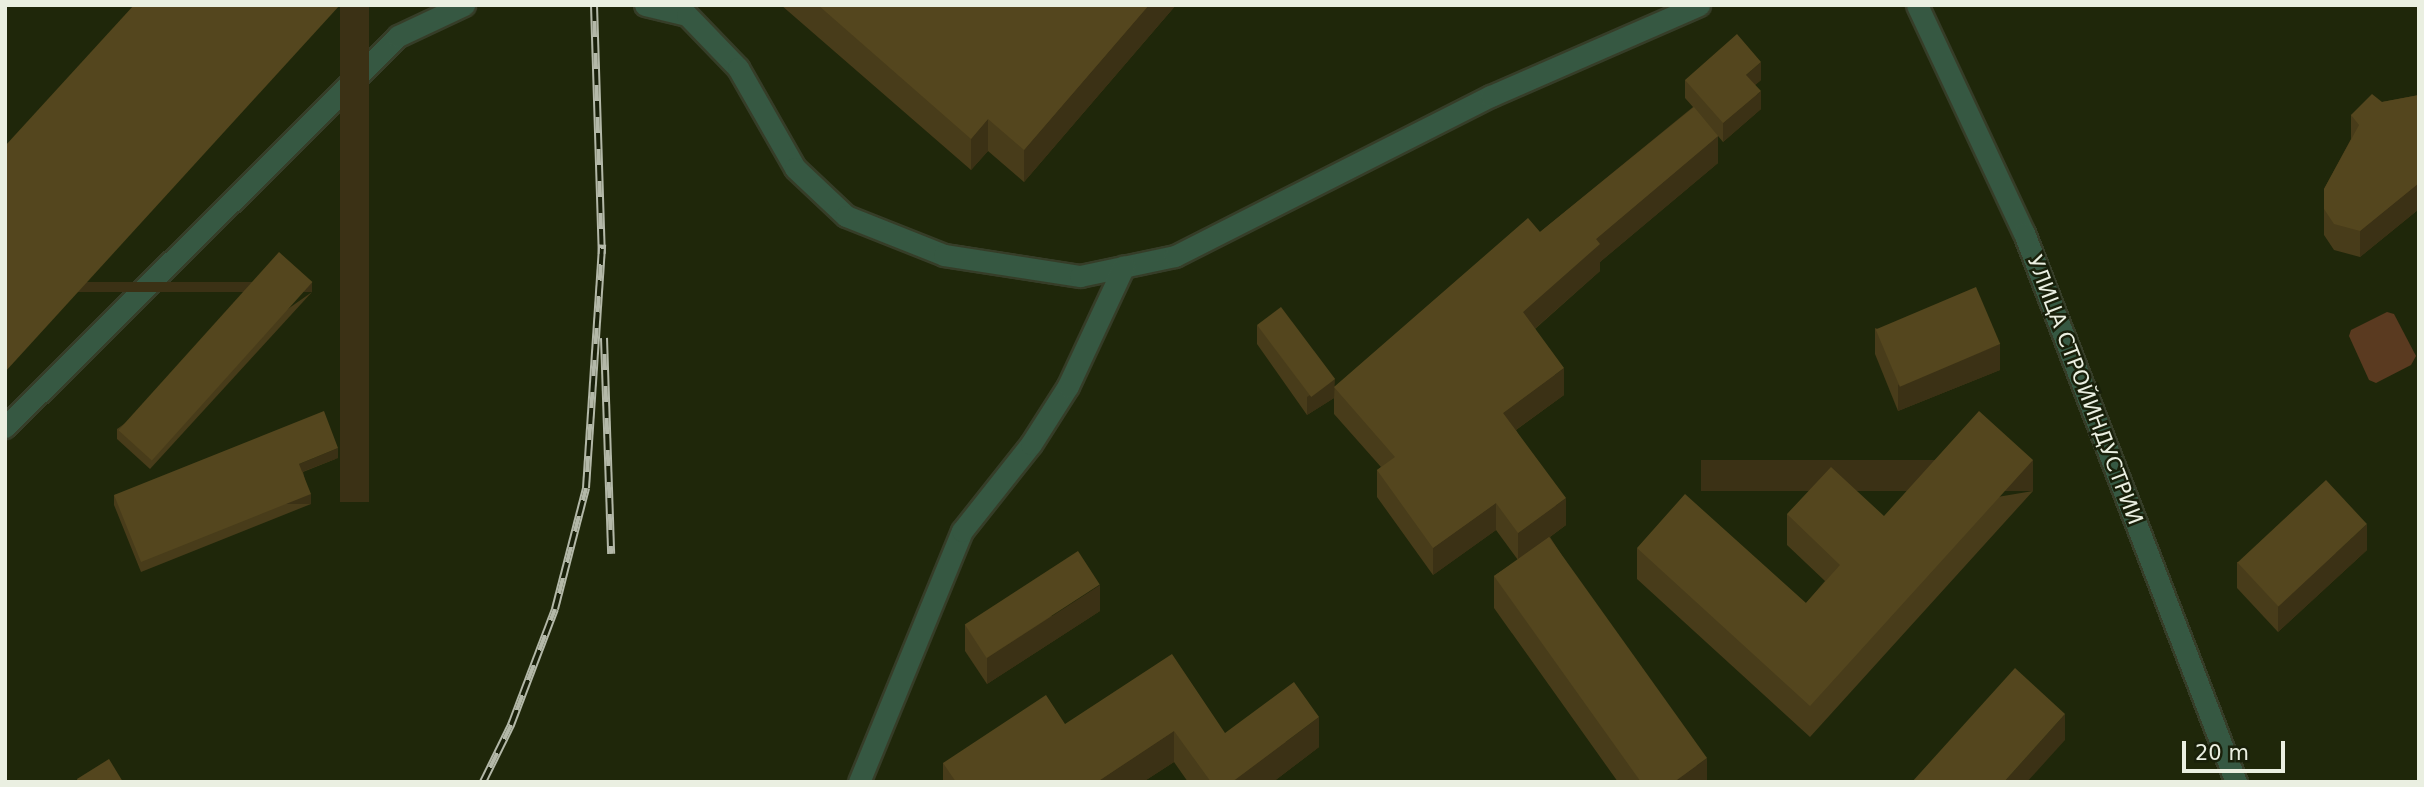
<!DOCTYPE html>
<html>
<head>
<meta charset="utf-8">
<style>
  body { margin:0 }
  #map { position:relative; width:2424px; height:787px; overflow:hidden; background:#19200a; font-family:"DejaVu Sans",sans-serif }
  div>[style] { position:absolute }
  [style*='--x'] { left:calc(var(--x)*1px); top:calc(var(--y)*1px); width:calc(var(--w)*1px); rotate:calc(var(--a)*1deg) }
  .built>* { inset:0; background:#1f270a; transform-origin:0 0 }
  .green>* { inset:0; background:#5a3a20 }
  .roads { filter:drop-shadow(2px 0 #363d28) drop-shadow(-2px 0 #363d28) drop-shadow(0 2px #363d28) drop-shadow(0 -2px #363d28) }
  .minor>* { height:21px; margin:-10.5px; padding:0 10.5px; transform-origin:10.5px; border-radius:10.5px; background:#365842 }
  .tertiary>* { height:21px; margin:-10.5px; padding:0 10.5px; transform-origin:10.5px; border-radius:10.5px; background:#365842 }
  .rail>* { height:8px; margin-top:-4px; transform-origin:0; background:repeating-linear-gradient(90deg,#19200a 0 16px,#b3b8a8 0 32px); box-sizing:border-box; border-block:2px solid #b3b8a8 }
  .wall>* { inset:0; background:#483c1a }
  .shaded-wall>* { inset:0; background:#3b3115; transform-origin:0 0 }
  .building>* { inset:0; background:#54461e; transform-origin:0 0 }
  span { translate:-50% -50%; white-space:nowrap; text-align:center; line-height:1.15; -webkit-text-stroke:5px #19200a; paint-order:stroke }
  .street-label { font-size:21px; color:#eaefe1 }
  .frame { position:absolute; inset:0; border:7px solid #eaefe1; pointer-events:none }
  .scale { position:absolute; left:2182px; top:741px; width:103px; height:32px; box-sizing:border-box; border:4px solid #eaefe1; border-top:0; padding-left:9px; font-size:21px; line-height:24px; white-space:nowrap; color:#eaefe1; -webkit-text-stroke:5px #19200a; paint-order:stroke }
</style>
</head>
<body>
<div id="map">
  <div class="built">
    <i style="left:5px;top:5px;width:2414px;height:777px"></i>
  </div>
  <div class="green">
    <i style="clip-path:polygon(2387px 312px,2394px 314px,2416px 356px,2411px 365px,2376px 383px,2369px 380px,2349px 336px,2351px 330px)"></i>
  </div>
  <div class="roads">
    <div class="minor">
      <i style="--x:645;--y:5;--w:43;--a:13.4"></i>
      <i style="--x:687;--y:15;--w:74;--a:46.1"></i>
      <i style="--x:738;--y:68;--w:115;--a:60.3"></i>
      <i style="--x:795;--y:168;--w:70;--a:43.3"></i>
      <i style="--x:846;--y:216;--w:105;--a:21.7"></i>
      <i style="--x:944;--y:255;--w:138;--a:8.8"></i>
      <i style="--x:1080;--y:276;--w:97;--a:-11.9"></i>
      <i style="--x:1175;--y:256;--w:354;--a:-26.9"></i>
      <i style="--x:1491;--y:96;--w:227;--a:-23.6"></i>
      <i style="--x:5;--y:427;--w:554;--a:-44.85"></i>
      <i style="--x:398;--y:36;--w:73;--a:-25.2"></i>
      <i style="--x:859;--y:782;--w:271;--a:-67.7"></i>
      <i style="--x:962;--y:531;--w:111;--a:-51.6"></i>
      <i style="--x:1031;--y:444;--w:69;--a:-57.5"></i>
      <i style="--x:1068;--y:386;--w:132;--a:-65"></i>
    </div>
    <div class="tertiary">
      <i style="--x:1917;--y:5;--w:252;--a:64.9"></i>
      <i style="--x:2024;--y:233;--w:589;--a:68.89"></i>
    </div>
  </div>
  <div class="rail">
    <i style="--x:594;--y:5;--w:249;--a:88.2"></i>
    <i style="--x:604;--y:338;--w:216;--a:88.1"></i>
    <i style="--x:483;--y:782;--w:64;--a:-63.8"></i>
    <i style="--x:511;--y:725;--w:124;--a:-69.2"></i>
    <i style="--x:555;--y:609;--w:125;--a:-75.6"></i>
    <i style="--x:586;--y:488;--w:244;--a:-86.2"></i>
  </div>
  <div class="wall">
    <i style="clip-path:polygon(781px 5px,1176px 5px,1024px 182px,988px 151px,971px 170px)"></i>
    <i style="clip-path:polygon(1685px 80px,1761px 80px,1755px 85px,1761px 109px,1723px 142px,1718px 136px,1718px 163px,1600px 262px,1600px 271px,1535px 329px,1564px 395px,1516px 430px,1566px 525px,1550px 537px,1707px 782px,1618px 782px,1494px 608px,1494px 576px,1518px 560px,1496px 530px,1433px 575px,1377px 497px,1377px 470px,1381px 467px,1334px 414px,1334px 398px,1307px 415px,1257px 344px,1257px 325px,1335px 387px,1540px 232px,1693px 107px,1685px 98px)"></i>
    <i style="clip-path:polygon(2419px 95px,2419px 209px,2360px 257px,2334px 250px,2324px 235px,2324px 189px,2351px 139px,2351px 115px,2382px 102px)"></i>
    <i style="clip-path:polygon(312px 292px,150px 469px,117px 439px,117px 429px)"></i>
    <i style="clip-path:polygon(1875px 328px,2000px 370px,1898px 411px,1875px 354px)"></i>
    <i style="clip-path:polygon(338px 458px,303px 472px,311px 504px,141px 572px,114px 505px,114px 495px)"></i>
    <i style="clip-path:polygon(2033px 491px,1810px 737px,1637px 579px,1637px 548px,1806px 603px,1825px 581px,1787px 545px,1787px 514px,1884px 516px)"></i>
    <i style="clip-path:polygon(2367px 550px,2278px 632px,2237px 588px,2237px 562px)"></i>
    <i style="clip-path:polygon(1100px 611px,987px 684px,965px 651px,965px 625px)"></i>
    <i style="clip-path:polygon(1065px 724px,1225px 733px,1319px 747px,1273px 782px,1188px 782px,1174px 762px,1143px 782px,943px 782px,943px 763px)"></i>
  </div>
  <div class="shaded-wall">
    <i style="left:340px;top:5px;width:29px;height:497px"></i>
    <i style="clip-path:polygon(1149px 5px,1176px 5px,1024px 182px,1024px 150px)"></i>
    <i style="clip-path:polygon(1761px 62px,1761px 80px,1746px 93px,1746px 75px)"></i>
    <i style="clip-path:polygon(1761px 91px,1761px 109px,1723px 142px,1723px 123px)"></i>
    <i style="clip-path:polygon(988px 119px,988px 151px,971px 170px,971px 139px)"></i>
    <i style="clip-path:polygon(1718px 136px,1718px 163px,1600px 262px,1600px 271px,1523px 339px,1523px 312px,1596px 239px)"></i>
    <i style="clip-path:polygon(2419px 183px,2419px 209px,2360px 257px,2360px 231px)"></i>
    <i style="left:312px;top:282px;width:10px;height:240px;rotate:90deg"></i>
    <i style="clip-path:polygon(2000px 344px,2000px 370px,1898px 411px,1898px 385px)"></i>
    <i style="clip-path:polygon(1564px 368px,1564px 395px,1503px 439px,1503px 413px)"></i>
    <i style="clip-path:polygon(1335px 379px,1334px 398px,1307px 415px,1307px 397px)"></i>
    <i style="clip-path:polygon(338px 448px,338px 458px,299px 473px,299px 464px)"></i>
    <i style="left:2033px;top:460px;width:31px;height:332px;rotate:90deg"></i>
    <i style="left:311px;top:494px;width:10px;height:183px;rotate:90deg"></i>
    <i style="clip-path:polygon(1566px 498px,1566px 525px,1518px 560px,1518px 533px)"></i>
    <i style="clip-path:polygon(1496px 503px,1496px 530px,1433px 575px,1433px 548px)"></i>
    <i style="clip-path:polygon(2367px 524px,2367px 550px,2278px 632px,2278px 606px)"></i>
    <i style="clip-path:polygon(1100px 585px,1100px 611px,987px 684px,987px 658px)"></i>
    <i style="clip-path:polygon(2065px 714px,2065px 740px,2027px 782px,2004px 782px)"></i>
    <i style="clip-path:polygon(1319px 717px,1319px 747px,1273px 782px,1232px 782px)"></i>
    <i style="clip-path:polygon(1174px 731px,1174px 762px,1143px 782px,1097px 782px)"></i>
    <i style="clip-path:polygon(1707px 758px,1707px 782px,1674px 782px)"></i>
  </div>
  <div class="building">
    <i style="clip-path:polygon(134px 5px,340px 5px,5px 372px,5px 146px)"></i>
    <i style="clip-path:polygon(818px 5px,1149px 5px,1024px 150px,988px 119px,971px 139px)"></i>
    <i style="clip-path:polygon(1737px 34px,1761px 62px,1746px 75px,1761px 91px,1723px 123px,1685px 80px)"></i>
    <i style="clip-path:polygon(2372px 94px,2382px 102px,2419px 95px,2419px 183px,2360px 231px,2334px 224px,2324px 209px,2324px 189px,2359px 125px,2351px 115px)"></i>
    <i style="clip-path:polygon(1694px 107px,1718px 136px,1596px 239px,1600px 244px,1523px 312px,1564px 368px,1503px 413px,1566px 498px,1518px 533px,1496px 503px,1433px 548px,1377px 470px,1395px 457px,1334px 387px,1528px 218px,1540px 232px)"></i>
    <i style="left:279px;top:252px;width:45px;height:240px;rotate:42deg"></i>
    <i style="left:1976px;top:287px;width:62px;height:109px;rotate:67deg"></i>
    <i style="left:1281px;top:307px;width:90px;height:30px;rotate:53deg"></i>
    <i style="clip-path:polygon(324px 411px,338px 448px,299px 464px,311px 494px,141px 562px,114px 495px)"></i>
    <i style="clip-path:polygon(1979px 411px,2033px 460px,1810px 706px,1637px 548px,1685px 494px,1806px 603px,1840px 565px,1787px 514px,1831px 467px,1884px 516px)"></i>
    <i style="left:2326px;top:480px;width:60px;height:121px;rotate:47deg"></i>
    <i style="clip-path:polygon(1549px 537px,1707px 758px,1674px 782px,1641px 782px,1494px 576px)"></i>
    <i style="left:1078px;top:551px;width:40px;height:135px;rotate:57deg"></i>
    <i style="clip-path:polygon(1172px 654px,1225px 733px,1294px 682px,1319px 717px,1232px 782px,1211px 782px,1174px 731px,1097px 782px,956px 782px,943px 763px,1046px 695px,1065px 724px)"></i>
    <i style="clip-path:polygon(2015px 668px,2065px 714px,2004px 782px,1912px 782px)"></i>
    <i style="clip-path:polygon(109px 759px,123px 782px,78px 782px,77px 779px)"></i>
  </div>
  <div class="street-label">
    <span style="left:2085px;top:390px;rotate:69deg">УЛИЦА СТРОЙИНДУСТРИИ</span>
  </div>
  <div class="frame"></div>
  <div class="scale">20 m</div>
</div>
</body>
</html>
